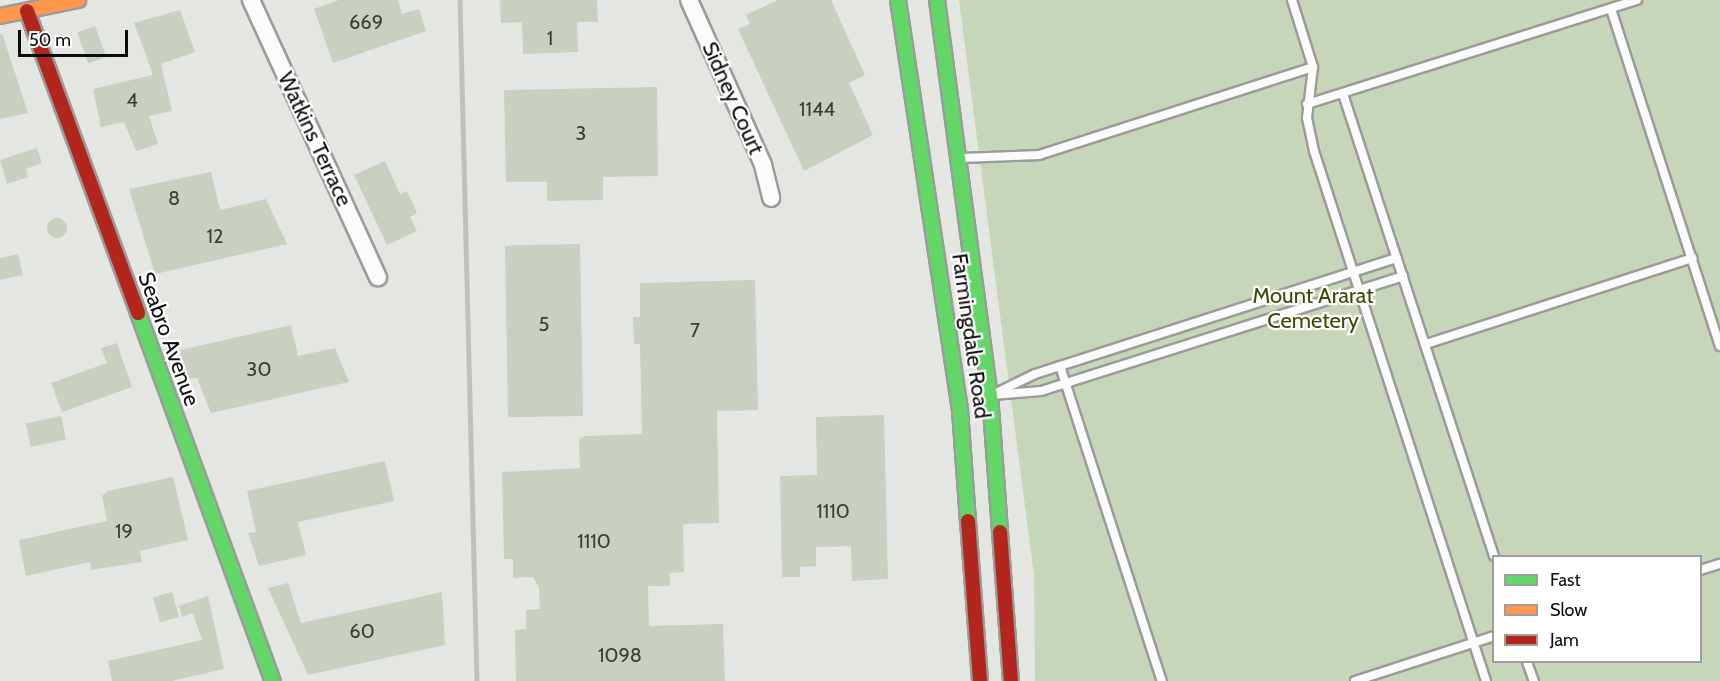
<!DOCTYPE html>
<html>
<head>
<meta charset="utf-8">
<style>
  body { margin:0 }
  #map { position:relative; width:1720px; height:681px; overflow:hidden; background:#e4e6e2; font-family:Cabin,sans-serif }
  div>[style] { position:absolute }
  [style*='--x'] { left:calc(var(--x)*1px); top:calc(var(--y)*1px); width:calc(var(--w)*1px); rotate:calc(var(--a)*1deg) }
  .green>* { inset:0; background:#c7d6b9 }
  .building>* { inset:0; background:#c9d0c2; transform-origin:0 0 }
  .round { border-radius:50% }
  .roads { filter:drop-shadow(2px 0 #9a9c99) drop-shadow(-2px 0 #9a9c99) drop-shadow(0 2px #9a9c99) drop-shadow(0 -2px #9a9c99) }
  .lane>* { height:8px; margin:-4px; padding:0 4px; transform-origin:4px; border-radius:4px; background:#fbfbfb }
  .street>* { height:16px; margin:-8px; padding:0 8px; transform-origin:8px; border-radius:8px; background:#fbfbfb }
  .fast>* { height:14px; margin:-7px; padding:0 7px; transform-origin:7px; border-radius:7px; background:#63d668 }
  .slow>* { height:14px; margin:-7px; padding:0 7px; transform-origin:7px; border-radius:7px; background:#ff974d }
  .jam>* { height:14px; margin:-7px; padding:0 7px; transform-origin:7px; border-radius:7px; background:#b3261e }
  .rail>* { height:4.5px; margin:-2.25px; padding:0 2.25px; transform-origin:2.25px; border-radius:2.25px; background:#bfbfbe }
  span { translate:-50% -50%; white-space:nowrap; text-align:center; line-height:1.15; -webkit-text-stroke:4.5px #fff; paint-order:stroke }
  .number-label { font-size:20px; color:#3b3e39 }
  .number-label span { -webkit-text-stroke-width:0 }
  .street-label { font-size:22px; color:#0c0e0b }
  .park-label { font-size:22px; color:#334f05 }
  .legend { position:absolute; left:1492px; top:555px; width:210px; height:108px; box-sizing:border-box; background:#fff; border:2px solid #9e9f9d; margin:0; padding:8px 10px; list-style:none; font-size:18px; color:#0c0e0b }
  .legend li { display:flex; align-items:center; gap:12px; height:30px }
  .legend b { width:30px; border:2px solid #9e9f9d }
  .scale { position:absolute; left:18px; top:30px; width:110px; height:27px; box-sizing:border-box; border:3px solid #0c0e0b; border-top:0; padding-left:8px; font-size:18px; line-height:21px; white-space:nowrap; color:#0c0e0b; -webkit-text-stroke:4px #fff; paint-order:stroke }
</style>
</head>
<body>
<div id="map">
  <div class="green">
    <i style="clip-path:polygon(evenodd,959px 0,1720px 0,1720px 681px,1035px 681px,1034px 575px,959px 0,1494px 556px,1700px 556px,1700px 662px,1494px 662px,1494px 556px)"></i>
  </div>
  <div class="building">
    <i style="clip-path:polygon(339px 0,398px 0,402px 14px,419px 9px,426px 31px,333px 63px,314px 9px)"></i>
    <i style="clip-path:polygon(500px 0,597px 0,598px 22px,577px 22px,578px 52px,523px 54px,522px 22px,501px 23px)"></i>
    <i style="clip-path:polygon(778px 0,831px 0,865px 75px,849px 83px,873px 135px,804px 171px,738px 29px,750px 24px,746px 15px)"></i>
    <i style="clip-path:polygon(180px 10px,195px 52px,161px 64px,172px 111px,149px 116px,158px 144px,136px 151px,124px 122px,101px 127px,93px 89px,153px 75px,134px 23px)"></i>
    <i style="left:95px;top:26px;width:33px;height:19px;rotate:70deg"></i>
    <i style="clip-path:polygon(2px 33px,28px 113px,0 119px,0 34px)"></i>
    <i style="clip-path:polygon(657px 87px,658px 176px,603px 177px,603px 200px,547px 201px,547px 182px,506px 182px,504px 90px)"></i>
    <i style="clip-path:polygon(37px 148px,42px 163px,26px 169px,28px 177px,7px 184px,0 160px)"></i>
    <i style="clip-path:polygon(385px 161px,400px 194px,407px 191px,417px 213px,410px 217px,417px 231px,387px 245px,354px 175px)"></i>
    <i style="clip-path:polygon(211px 172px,220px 210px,266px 199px,287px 244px,155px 274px,129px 189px)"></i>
    <i class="round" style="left:47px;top:218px;width:20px;height:20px"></i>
    <i style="left:580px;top:244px;width:172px;height:75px;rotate:89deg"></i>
    <i style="clip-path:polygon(18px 254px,23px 275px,0 280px,0 258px)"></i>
    <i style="clip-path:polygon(755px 280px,758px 410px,717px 411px,719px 523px,683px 524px,684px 572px,670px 573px,670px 586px,648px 586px,649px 626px,723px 624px,725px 681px,516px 681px,515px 630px,526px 629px,526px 610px,540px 609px,539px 587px,533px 577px,513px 578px,513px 559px,504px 559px,502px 472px,580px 468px,579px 439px,585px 436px,642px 434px,640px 344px,634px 344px,633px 317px,640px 317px,640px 283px)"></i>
    <i style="clip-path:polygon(291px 325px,298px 356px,335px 348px,349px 382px,211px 413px,197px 378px,187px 379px,180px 350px)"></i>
    <i style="clip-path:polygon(117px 343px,132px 387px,62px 412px,51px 383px,107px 363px,101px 348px)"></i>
    <i style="clip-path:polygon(884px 415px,888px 579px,852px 581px,851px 546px,816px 547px,816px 566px,800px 567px,800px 577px,782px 577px,780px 476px,817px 475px,816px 417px)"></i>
    <i style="left:61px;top:416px;width:24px;height:36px;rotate:78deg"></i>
    <i style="clip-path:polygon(385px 461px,394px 501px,298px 522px,306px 555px,259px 566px,248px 533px,256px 532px,247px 491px)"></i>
    <i style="clip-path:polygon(173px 477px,188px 540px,140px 551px,142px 562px,91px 570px,90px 562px,26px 576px,19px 540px,107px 521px,102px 496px,108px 491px)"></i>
    <i style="clip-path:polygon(288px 583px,301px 623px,442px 592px,445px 645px,308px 675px,268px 588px)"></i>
    <i style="left:172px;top:592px;width:26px;height:20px;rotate:74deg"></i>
    <i style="clip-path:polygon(208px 596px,224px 669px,172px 681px,112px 681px,108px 661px,202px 640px,193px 613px,182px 617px,179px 606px)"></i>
  </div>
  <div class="roads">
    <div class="lane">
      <i style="--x:1292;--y:0;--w:70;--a:72.6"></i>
      <i style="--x:1313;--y:67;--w:51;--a:96.7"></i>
      <i style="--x:1307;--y:118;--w:34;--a:78"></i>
      <i style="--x:1314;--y:151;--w:557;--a:72.02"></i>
      <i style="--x:1611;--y:9;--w:354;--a:72.1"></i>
      <i style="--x:1343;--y:94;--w:486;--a:71.9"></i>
      <i style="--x:1307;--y:104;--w:346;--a:-17.5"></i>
      <i style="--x:962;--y:158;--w:77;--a:-2.2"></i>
      <i style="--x:1039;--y:155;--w:288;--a:-17.8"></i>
      <i style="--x:1426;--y:344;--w:280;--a:-17.9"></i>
      <i style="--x:1060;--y:366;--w:331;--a:72.1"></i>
      <i style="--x:996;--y:393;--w:43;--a:-26"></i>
      <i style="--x:1035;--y:374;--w:380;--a:-17.8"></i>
      <i style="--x:993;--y:395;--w:48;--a:-4.8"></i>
      <i style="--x:1041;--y:391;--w:380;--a:-17.6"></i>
      <i style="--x:1700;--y:570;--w:21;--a:-17"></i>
      <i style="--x:1527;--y:662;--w:20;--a:70"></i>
      <i style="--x:1355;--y:681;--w:146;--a:-17.9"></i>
    </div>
    <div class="street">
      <i style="--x:251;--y:0;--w:305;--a:65.4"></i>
      <i style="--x:689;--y:0;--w:181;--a:65.8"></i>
      <i style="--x:763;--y:165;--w:34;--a:76"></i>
    </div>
    <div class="fast">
      <i style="--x:898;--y:0;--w:415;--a:81.4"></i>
      <i style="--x:960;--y:410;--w:111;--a:85.9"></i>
      <i style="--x:937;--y:0;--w:399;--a:82.4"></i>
      <i style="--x:990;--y:395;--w:137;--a:85.8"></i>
      <i style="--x:138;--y:313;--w:392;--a:69.9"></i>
    </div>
    <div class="slow">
      <i style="--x:0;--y:16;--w:80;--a:-11.6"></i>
    </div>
    <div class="jam">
      <i style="--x:27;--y:11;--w:322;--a:69.8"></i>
      <i style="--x:968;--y:521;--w:160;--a:85.7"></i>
      <i style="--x:1000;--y:532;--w:149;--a:85.8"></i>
    </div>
  </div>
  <div class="rail">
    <i style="--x:460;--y:0;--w:681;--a:88.57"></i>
  </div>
  <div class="number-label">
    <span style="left:366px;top:22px">669</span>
    <span style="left:550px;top:38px">1</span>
    <span style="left:132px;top:100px">4</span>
    <span style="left:817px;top:109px">1144</span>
    <span style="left:581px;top:133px">3</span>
    <span style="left:174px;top:198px">8</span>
    <span style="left:215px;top:236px">12</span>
    <span style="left:544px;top:324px">5</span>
    <span style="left:695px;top:330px">7</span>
    <span style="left:259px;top:369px">30</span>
    <span style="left:833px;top:511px">1110</span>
    <span style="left:124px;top:531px">19</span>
    <span style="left:594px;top:541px">1110</span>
    <span style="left:362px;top:631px">60</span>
    <span style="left:620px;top:655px">1098</span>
  </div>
  <div class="street-label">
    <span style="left:733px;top:98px;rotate:66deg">Sidney Court</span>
    <span style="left:315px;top:139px;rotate:65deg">Watkins Terrace</span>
    <span style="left:971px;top:336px;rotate:82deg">Farmingdale Road</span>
    <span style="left:169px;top:339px;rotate:70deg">Seabro Avenue</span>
  </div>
  <div class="park-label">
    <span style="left:1313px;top:308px">Mount Ararat<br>Cemetery</span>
  </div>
  <ul class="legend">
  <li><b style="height:8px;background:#63d668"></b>Fast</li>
  <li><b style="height:8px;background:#ff974d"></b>Slow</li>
  <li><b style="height:8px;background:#b3261e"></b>Jam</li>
  </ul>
  <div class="scale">50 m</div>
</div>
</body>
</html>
